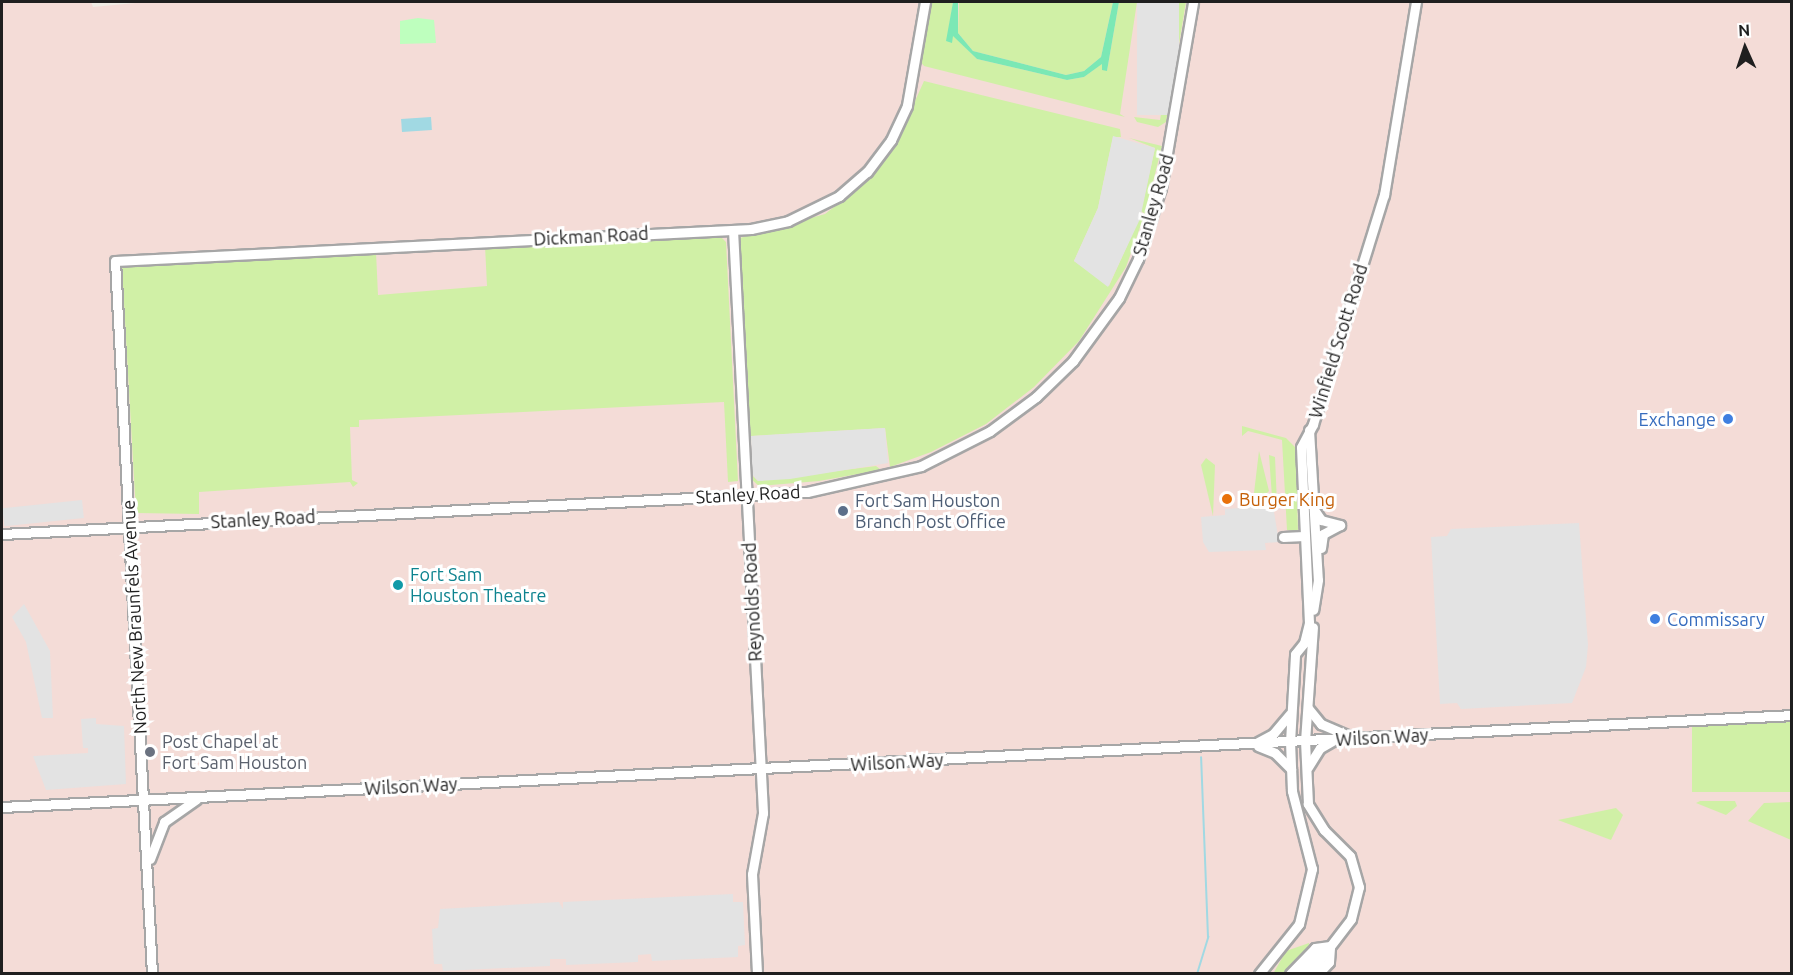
<!DOCTYPE html>
<html>
<head>
<meta charset="utf-8">
<style>
  body { margin:0 }
  #map { position:relative; width:1793px; height:975px; overflow:hidden; background:#f1ece5; font-family:Ubuntu,sans-serif }
  div>[style] { position:absolute }
  [style*='--x'] { left:calc(var(--x)*1px); top:calc(var(--y)*1px); width:calc(var(--w)*1px); rotate:calc(var(--a)*1deg) }
  .military>* { inset:0; background:#f4dcd7 }
  .grass>* { inset:0; background:#d0f0a6; transform-origin:0 0 }
  .park>* { inset:0; background:#beffbe }
  .pitch>* { inset:0; background:#7be8b5 }
  .parking>* { inset:0; background:#e3e3e3; transform-origin:0 0 }
  .water>* { inset:0; background:#a1d9e3; transform-origin:0 0 }
  .stream>* { height:2px; margin:-1px; padding:0 1px; transform-origin:1px; border-radius:1px; background:#a1d9e3 }
  .roads { filter:drop-shadow(2px 0 #a6a6a6) drop-shadow(-2px 0 #a6a6a6) drop-shadow(0 2px #a6a6a6) drop-shadow(0 -2px #a6a6a6) }
  .tertiary>* { height:9px; margin:-4.5px; padding:0 4.5px; transform-origin:4.5px; border-radius:4.5px; background:#fff }
  .dots>* { width:16px; height:16px; translate:-50% -50%; box-sizing:border-box; border:3px solid #fff; border-radius:50% }
  span { translate:-50% -50%; white-space:nowrap; text-align:center; line-height:1.15; -webkit-text-stroke:6px #fff; paint-order:stroke }
  .street-label { font-size:18px; color:#1f1f1f }
  .shop-label { font-size:18px; color:#366cbe }
  .right { translate:-100% -50%; text-align:right }
  .left { translate:0 -50%; text-align:left }
  .food-label { font-size:18px; color:#c56008 }
  .service-label { font-size:18px; color:#4e5e75 }
  .culture-label { font-size:18px; color:#0d838f }
  .worship-label { font-size:18px; color:#5b616d }
  .frame { position:absolute; inset:0; border:3px solid #1f1f1f; pointer-events:none }
  .north { position:absolute; left:1715px; top:18px; width:60px; height:60px; -webkit-text-stroke:4px #fff; paint-order:stroke; rotate:357deg; font-size:16px; font-weight:700; line-height:24px; text-align:center; color:#1f1f1f }
  .north::after { content:''; display:block; margin:auto; width:21px; height:27px; background:#1f1f1f; clip-path:polygon(50% 0,100% 100%,50% 72%,0 100%) }
</style>
</head>
<body>
<div id="map">
  <div class="military">
    <i style="clip-path:polygon(2px 2px,91px 2px,93px 7px,146px 2px,1791px 2px,1791px 973px,2px 974px)"></i>
  </div>
  <div class="grass">
    <i style="clip-path:polygon(929px 2px,953px 2px,947px 41px,953px 35px,977px 59px,1067px 80px,1084px 77px,1103px 63px,1107px 71px,1119px 2px,1137px 2px,1120px 114px,1125px 117px,924px 66px,920px 61px)"></i>
    <i style="clip-path:polygon(959px 2px,1113px 2px,1101px 57px,1084px 71px,1066px 75px,973px 51px,958px 33px)"></i>
    <i style="clip-path:polygon(1179px 2px,1186px 2px,1166px 122px,1158px 127px,1137px 122px,1134px 117px,1160px 120px)"></i>
    <i style="clip-path:polygon(924px 81px,1120px 129px,1121px 137px,1113px 137px,1098px 208px,1074px 261px,1109px 286px,1139px 219px,1143px 219px,1126px 267px,1079px 341px,1034px 387px,986px 424px,931px 452px,890px 467px,885px 428px,752px 436px,751px 444px,740px 238px,825px 214px,865px 183px,894px 148px)"></i>
    <i style="clip-path:polygon(1129px 138px,1162px 146px,1145px 214px,1141px 211px,1155px 148px)"></i>
    <i style="clip-path:polygon(719px 235px,726px 242px,738px 481px,728px 482px,724px 402px,359px 420px,359px 427px,350px 427px,352px 480px,358px 483px,353px 487px,350px 482px,199px 492px,199px 514px,136px 513px,122px 268px,128px 264px,376px 252px,378px 295px,487px 286px,485px 246px)"></i>
    <i style="clip-path:polygon(1242px 426px,1286px 438px,1296px 448px,1298px 532px,1287px 530px,1282px 440px,1248px 431px,1242px 436px)"></i>
    <i style="clip-path:polygon(1259px 451px,1269px 491px,1261px 499px,1254px 493px)"></i>
    <i style="clip-path:polygon(1269px 455px,1275px 457px,1277px 504px,1250px 505px,1250px 495px,1259px 504px,1272px 497px)"></i>
    <i style="clip-path:polygon(1206px 458px,1215px 465px,1213px 516px,1201px 465px)"></i>
    <i style="clip-path:polygon(876px 466px,880px 469px,875px 471px,819px 481px,759px 486px,751px 479px,751px 474px,758px 481px)"></i>
    <i style="left:1791px;top:721px;width:71px;height:99px;rotate:90deg"></i>
    <i style="clip-path:polygon(1700px 801px,1735px 801px,1737px 806px,1726px 815px,1696px 803px)"></i>
    <i style="clip-path:polygon(1791px 802px,1791px 840px,1748px 821px,1764px 803px)"></i>
    <i style="clip-path:polygon(1616px 808px,1623px 815px,1611px 840px,1558px 820px)"></i>
    <i style="clip-path:polygon(1309px 943px,1310px 950px,1287px 973px,1273px 974px,1286px 951px)"></i>
  </div>
  <div class="park">
    <i style="clip-path:polygon(418px 18px,434px 20px,436px 43px,400px 44px,400px 21px)"></i>
  </div>
  <div class="pitch">
    <i style="clip-path:polygon(953px 2px,958px 2px,958px 33px,973px 51px,1066px 75px,1084px 71px,1101px 57px,1113px 2px,1119px 2px,1107px 71px,1102px 70px,1102px 64px,1084px 77px,1067px 80px,977px 59px,953px 36px,952px 43px,946px 41px)"></i>
  </div>
  <div class="parking">
    <i style="left:1137px;top:2px;width:42px;height:113px"></i>
    <i style="clip-path:polygon(1113px 136px,1155px 148px,1140px 219px,1108px 287px,1074px 261px,1098px 208px)"></i>
    <i style="clip-path:polygon(885px 428px,888px 463px,790px 479px,758px 481px,752px 474px,751px 436px)"></i>
    <i style="left:82px;top:500px;width:18px;height:80px;rotate:84deg"></i>
    <i style="clip-path:polygon(1273px 506px,1279px 542px,1265px 543px,1266px 550px,1209px 552px,1203px 542px,1201px 517px,1225px 515px,1225px 509px)"></i>
    <i style="clip-path:polygon(1579px 523px,1588px 645px,1586px 667px,1572px 703px,1461px 709px,1457px 703px,1440px 704px,1431px 537px,1447px 536px,1451px 529px)"></i>
    <i style="clip-path:polygon(24px 604px,50px 651px,53px 718px,42px 718px,26px 642px,12px 617px)"></i>
    <i style="clip-path:polygon(96px 718px,96px 724px,124px 726px,126px 784px,46px 790px,33px 756px,88px 753px,88px 748px,83px 748px,81px 719px)"></i>
    <i style="clip-path:polygon(733px 894px,733px 902px,743px 902px,745px 945px,738px 946px,738px 957px,652px 961px,651px 954px,638px 955px,638px 962px,566px 965px,566px 959px,550px 959px,550px 966px,443px 971px,442px 964px,434px 964px,432px 929px,438px 928px,440px 909px,559px 902px,563px 909px,563px 902px)"></i>
  </div>
  <div class="water">
    <i style="left:431px;top:117px;width:13px;height:30px;rotate:86deg"></i>
  </div>
  <div class="stream">
    <i style="--x:1197;--y:974;--w:39;--a:-73"></i>
    <i style="--x:1208;--y:937;--w:180;--a:-92.2"></i>
  </div>
  <div class="roads">
    <div class="tertiary">
      <i style="--x:733;--y:230;--w:584;--a:87.05"></i>
      <i style="--x:763;--y:813;--w:62;--a:100.2"></i>
      <i style="--x:752;--y:874;--w:100;--a:87.1"></i>
      <i style="--x:1309;--y:430;--w:150;--a:86.6"></i>
      <i style="--x:1318;--y:580;--w:30;--a:99"></i>
      <i style="--x:1315;--y:511;--w:11;--a:56"></i>
      <i style="--x:1321;--y:520;--w:20;--a:15"></i>
      <i style="--x:2;--y:534;--w:806;--a:-2.99"></i>
      <i style="--x:807;--y:492;--w:117;--a:-12.8"></i>
      <i style="--x:921;--y:466;--w:77;--a:-26.9"></i>
      <i style="--x:990;--y:431;--w:57;--a:-36.5"></i>
      <i style="--x:1036;--y:397;--w:52;--a:-44.2"></i>
      <i style="--x:1073;--y:361;--w:78;--a:-53.9"></i>
      <i style="--x:1119;--y:298;--w:43;--a:-64"></i>
      <i style="--x:1138;--y:259;--w:75;--a:-72.1"></i>
      <i style="--x:1161;--y:188;--w:189;--a:-80.2"></i>
      <i style="--x:1283;--y:537;--w:21;--a:-3"></i>
      <i style="--x:1321;--y:548;--w:14;--a:-82"></i>
      <i style="--x:1323;--y:534;--w:19;--a:-28"></i>
      <i style="--x:1308;--y:708;--w:21;--a:51"></i>
      <i style="--x:1321;--y:724;--w:33;--a:23"></i>
      <i style="--x:1258;--y:742;--w:17;--a:-28"></i>
      <i style="--x:1273;--y:734;--w:26;--a:-50"></i>
      <i style="--x:1258;--y:746;--w:18;--a:22"></i>
      <i style="--x:1275;--y:753;--w:23;--a:45"></i>
      <i style="--x:1308;--y:767;--w:22;--a:-58"></i>
      <i style="--x:1320;--y:748;--w:14;--a:-30"></i>
      <i style="--x:2;--y:807;--w:1792;--a:-2.94"></i>
      <i style="--x:150;--y:859;--w:40;--a:-69"></i>
      <i style="--x:164;--y:822;--w:39;--a:-35"></i>
      <i style="--x:152;--y:974;--w:714;--a:-92.97"></i>
      <i style="--x:115;--y:261;--w:637;--a:-2.88"></i>
      <i style="--x:751;--y:229;--w:38;--a:-12"></i>
      <i style="--x:788;--y:221;--w:57;--a:-26.1"></i>
      <i style="--x:839;--y:196;--w:37;--a:-41"></i>
      <i style="--x:867;--y:172;--w:40;--a:-53"></i>
      <i style="--x:891;--y:140;--w:38;--a:-65"></i>
      <i style="--x:907;--y:105;--w:105;--a:-80.1"></i>
      <i style="--x:1259;--y:974;--w:64;--a:-51.3"></i>
      <i style="--x:1299;--y:924;--w:57;--a:-76.7"></i>
      <i style="--x:1312;--y:869;--w:81;--a:-104.4"></i>
      <i style="--x:1292;--y:791;--w:49;--a:-92.3"></i>
      <i style="--x:1290;--y:742;--w:88;--a:-86.7"></i>
      <i style="--x:1295;--y:654;--w:14;--a:-51"></i>
      <i style="--x:1304;--y:643;--w:21;--a:-76"></i>
      <i style="--x:1309;--y:623;--w:176;--a:-92.6"></i>
      <i style="--x:1301;--y:447;--w:26;--a:-62"></i>
      <i style="--x:1313;--y:424;--w:240;--a:-72.8"></i>
      <i style="--x:1384;--y:195;--w:196;--a:-80.6"></i>
      <i style="--x:1290;--y:974;--w:36;--a:-46"></i>
      <i style="--x:1315;--y:948;--w:15;--a:-8"></i>
      <i style="--x:1299;--y:974;--w:37;--a:-43"></i>
      <i style="--x:1309;--y:974;--w:69;--a:-52.6"></i>
      <i style="--x:1351;--y:919;--w:33;--a:-76"></i>
      <i style="--x:1359;--y:887;--w:32;--a:-106"></i>
      <i style="--x:1350;--y:856;--w:37;--a:-135"></i>
      <i style="--x:1324;--y:830;--w:31;--a:-122"></i>
      <i style="--x:1308;--y:804;--w:63;--a:-92.7"></i>
      <i style="--x:1305;--y:741;--w:114;--a:-86"></i>
      <i style="--x:1318;--y:974;--w:16;--a:-47"></i>
      <i style="--x:1329;--y:962;--w:14;--a:-86"></i>
    </div>
  </div>
  <div class="dots">
    <i style="left:1728px;top:419px;background:#3f7fe0"></i>
    <i style="left:1227px;top:499px;background:#e8710a"></i>
    <i style="left:843px;top:511px;background:#5c6f8a"></i>
    <i style="left:398px;top:585px;background:#0f9aa8"></i>
    <i style="left:1655px;top:619px;background:#3f7fe0"></i>
    <i style="left:150px;top:752px;background:#6b7280"></i>
  </div>
  <div class="street-label">
    <span style="left:1153px;top:205px;rotate:-74deg">Stanley Road</span>
    <span style="left:591px;top:236px;rotate:-3deg">Dickman Road</span>
    <span style="left:1338px;top:341px;rotate:-73deg">Winfield Scott Road</span>
    <span style="left:748px;top:494px;rotate:-3deg">Stanley Road</span>
    <span style="left:263px;top:519px;rotate:-3deg">Stanley Road</span>
    <span style="left:752px;top:602px;rotate:-93deg">Reynolds Road</span>
    <span style="left:134px;top:617px;rotate:-93deg">North New Braunfels Avenue</span>
    <span style="left:1382px;top:737px;rotate:-3deg">Wilson Way</span>
    <span style="left:897px;top:762px;rotate:-3deg">Wilson Way</span>
    <span style="left:411px;top:786px;rotate:-3deg">Wilson Way</span>
  </div>
  <div class="shop-label">
    <span class="right" style="left:1716px;top:419px">Exchange</span>
    <span class="left" style="left:1667px;top:619px">Commissary</span>
  </div>
  <div class="food-label">
    <span class="left" style="left:1239px;top:499px">Burger King</span>
  </div>
  <div class="service-label">
    <span class="left" style="left:855px;top:511px">Fort Sam Houston<br>Branch Post Office</span>
  </div>
  <div class="culture-label">
    <span class="left" style="left:410px;top:585px">Fort Sam<br>Houston Theatre</span>
  </div>
  <div class="worship-label">
    <span class="left" style="left:162px;top:752px">Post Chapel at<br>Fort Sam Houston</span>
  </div>
  <div class="frame"></div>
  <div class="north">N</div>
</div>
</body>
</html>
